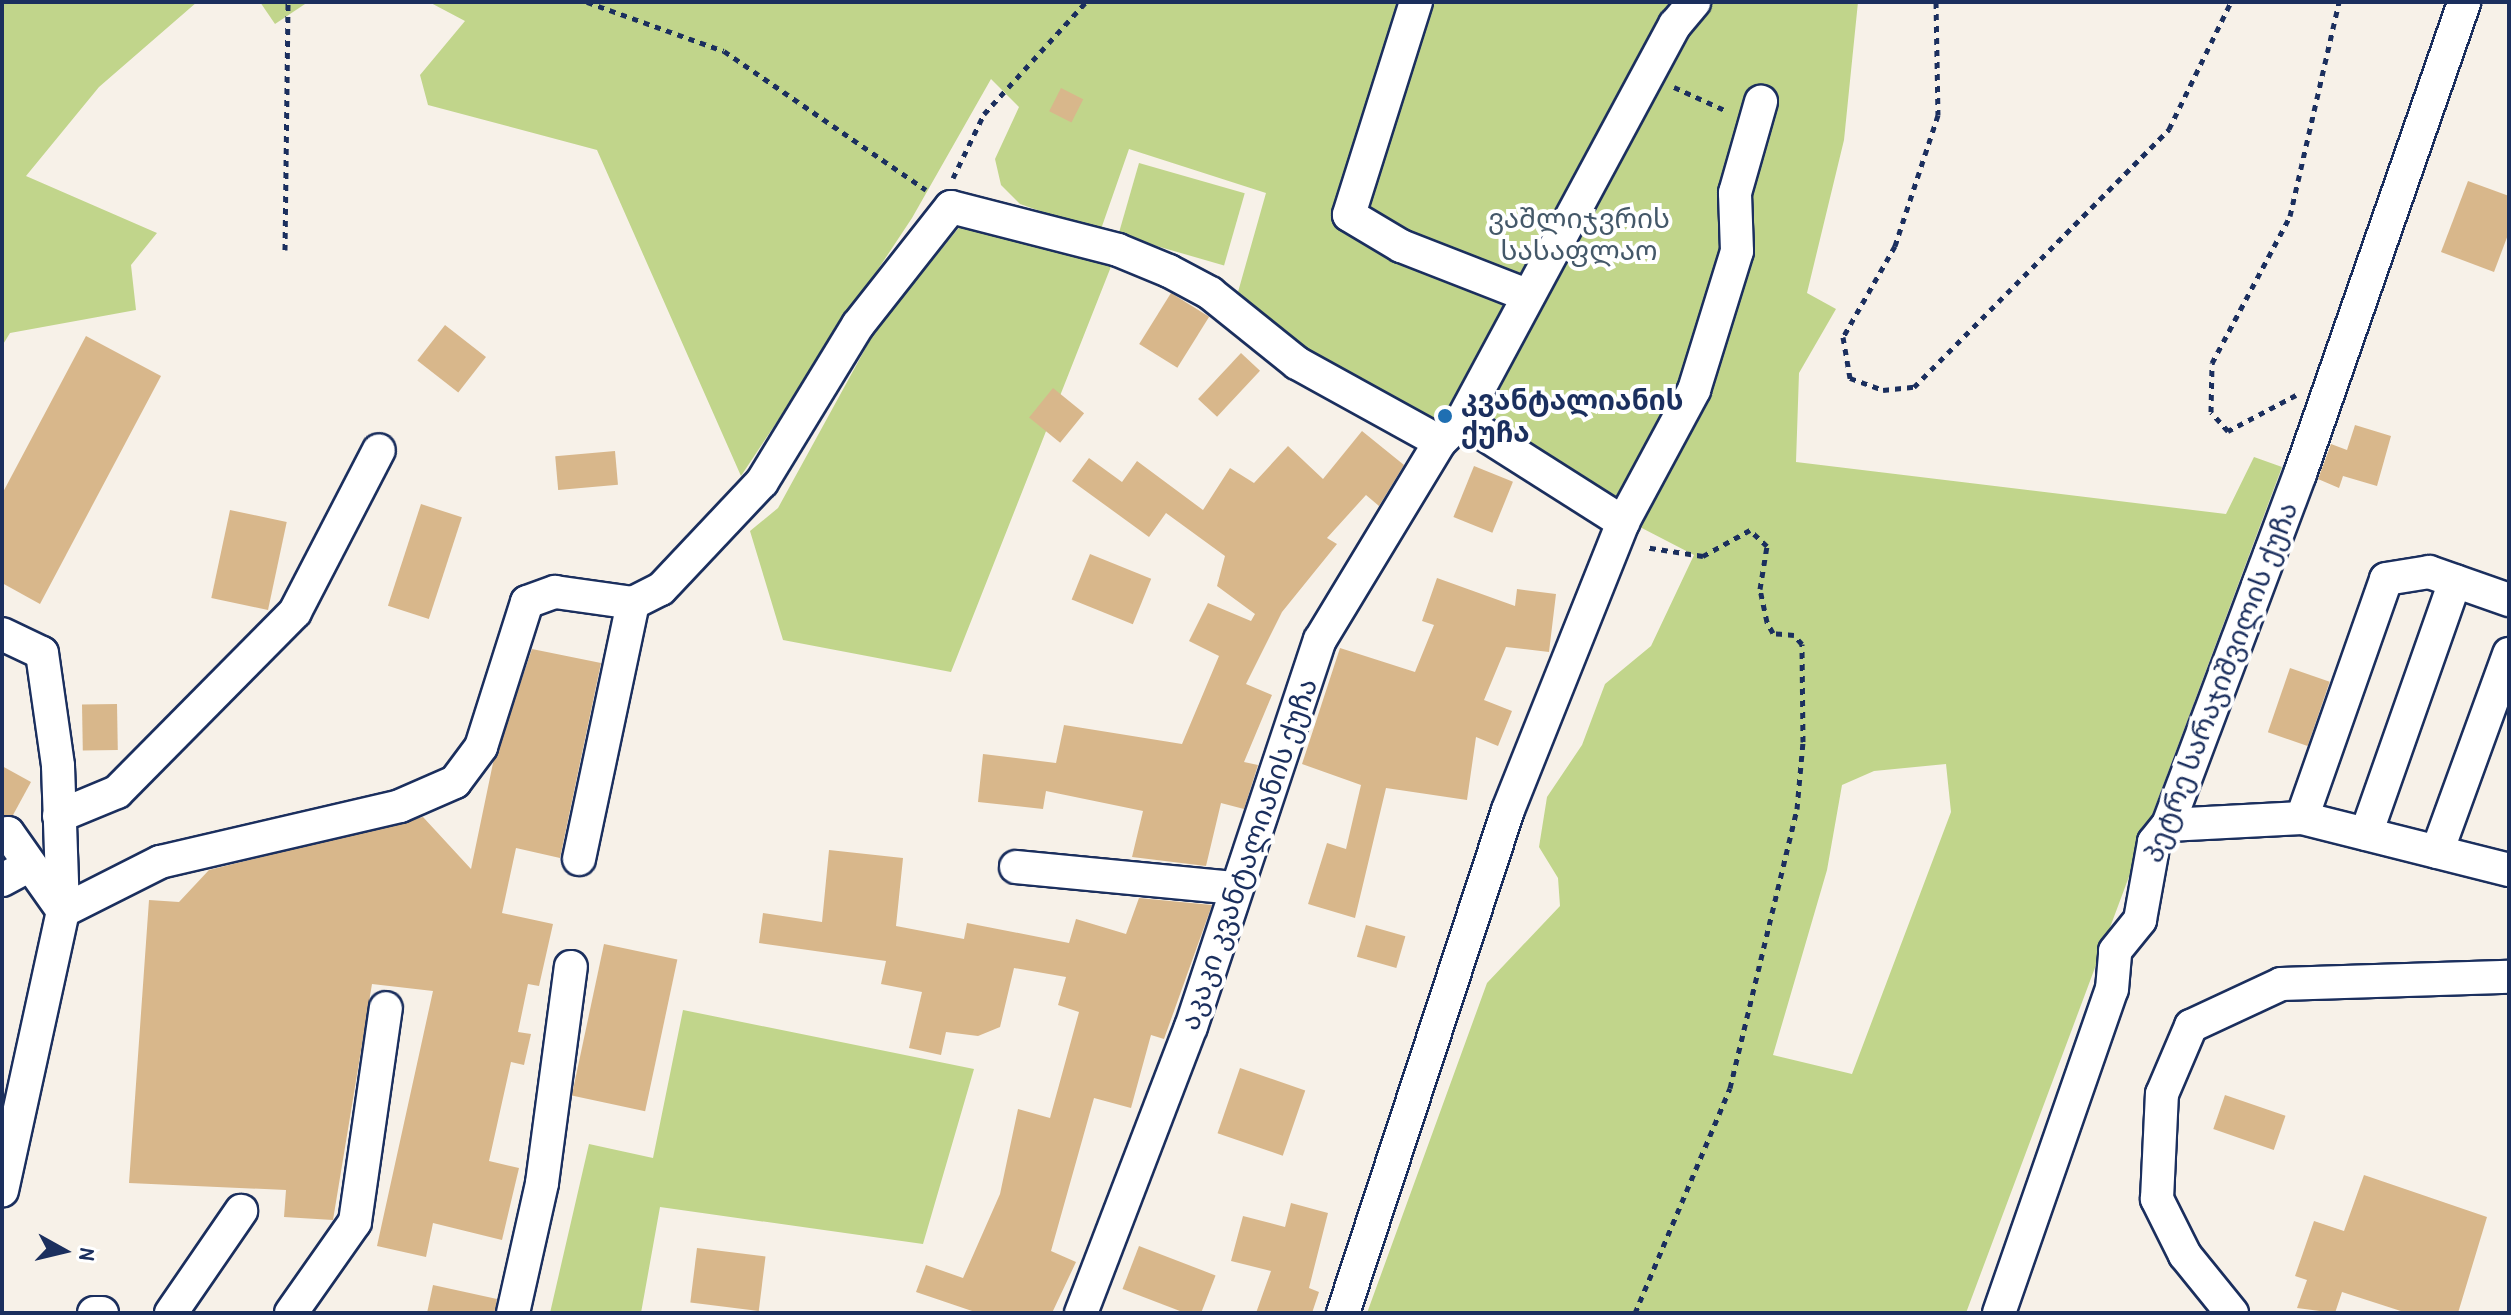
<!DOCTYPE html>
<html>
<head>
<meta charset="utf-8">
<style>
  body { margin:0 }
  #map { position:relative; width:2511px; height:1315px; overflow:hidden; background:#f7f1e8; font-family:"Patrick Hand","Noto Sans Georgian",sans-serif }
  div>[style] { position:absolute }
  [style*='--x'] { left:calc(var(--x)*1px); top:calc(var(--y)*1px); width:calc(var(--w)*1px); rotate:calc(var(--a)*1deg) }
  .green>* { inset:0; background:#c1d58b; transform-origin:0 0 }
  .building>* { inset:0; background:#d8b78b; transform-origin:0 0 }
  .path>* { height:5px; margin-top:-2.5px; transform-origin:0; background:repeating-linear-gradient(90deg,#1b2f5e 0 6px,transparent 0 12px) }
  .roads { filter:drop-shadow(2px 0 #1b2f5e) drop-shadow(-2px 0 #1b2f5e) drop-shadow(0 2px #1b2f5e) drop-shadow(0 -2px #1b2f5e) }
  .minor>* { height:32px; margin:-16px; padding:0 16px; transform-origin:16px; border-radius:16px; background:#fff }
  .dots>* { width:22px; height:22px; translate:-50% -50%; box-sizing:border-box; border:4px solid #fff; border-radius:50% }
  span { translate:-50% -50%; white-space:nowrap; text-align:center; line-height:1.15; -webkit-text-stroke:8px #fff; paint-order:stroke }
  .park-label { font-size:28px; color:#445869 }
  .poi-label { font-size:28px; color:#1b2f5e; font-weight:700 }
  .left { translate:0 -50%; text-align:left }
  .street-label { font-size:28px; color:#1b2f5e }
  .frame { position:absolute; inset:0; border:4px solid #1b2f5e; pointer-events:none }
  .north { position:absolute; left:24px; top:1211px; width:80px; height:80px; -webkit-text-stroke:6px #fff; paint-order:stroke; rotate:98deg; font-size:22px; font-weight:700; line-height:32px; text-align:center; color:#1b2f5e }
  .north::after { content:''; display:block; margin:auto; width:28px; height:36px; background:#1b2f5e; clip-path:polygon(50% 0,100% 100%,50% 72%,0 100%) }
</style>
</head>
<body>
<div id="map">
  <div class="green">
    <i style="clip-path:polygon(2px 2px,197px 2px,99px 87px,26px 176px,157px 233px,131px 265px,136px 310px,10px 333px,2px 346px)"></i>
    <i style="clip-path:polygon(260px 2px,308px 2px,275px 24px)"></i>
    <i style="clip-path:polygon(evenodd,429px 2px,1858px 2px,1844px 140px,1807px 293px,1836px 309px,1799px 373px,1796px 462px,2226px 514px,2254px 457px,2282px 467px,1966px 1313px,1367px 1313px,1487px 983px,1560px 906px,1558px 878px,1539px 847px,1547px 797px,1582px 745px,1605px 684px,1651px 646px,1694px 555px,1319px 361px,1238px 292px,1266px 193px,1129px 149px,1100px 232px,1020px 204px,1001px 185px,995px 159px,1019px 107px,991px 79px,912px 218px,741px 476px,597px 150px,428px 105px,420px 75px,465px 21px,429px 2px,1946px 764px,1951px 812px,1852px 1074px,1773px 1055px,1827px 870px,1842px 785px,1874px 771px,1946px 764px)"></i>
    <i style="left:1139px;top:163px;width:110px;height:75px;rotate:16deg"></i>
    <i style="clip-path:polygon(961px 225px,1114px 259px,951px 672px,783px 640px,750px 531px,778px 508px,875px 331px)"></i>
    <i style="clip-path:polygon(683px 1010px,974px 1069px,923px 1244px,660px 1207px,641px 1313px,550px 1313px,589px 1144px,653px 1158px)"></i>
  </div>
  <div class="building">
    <i style="left:1061px;top:88px;width:25px;height:26px;rotate:27deg"></i>
    <i style="clip-path:polygon(2468px 181px,2509px 196px,2509px 232px,2494px 272px,2441px 252px)"></i>
    <i style="left:1171px;top:293px;width:45px;height:60px;rotate:32deg"></i>
    <i style="left:445px;top:325px;width:52px;height:45px;rotate:38deg"></i>
    <i style="clip-path:polygon(86px 336px,161px 376px,40px 604px,2px 583px,2px 494px)"></i>
    <i style="left:1241px;top:353px;width:26px;height:63px;rotate:43deg"></i>
    <i style="left:1053px;top:388px;width:40px;height:38px;rotate:39deg"></i>
    <i style="clip-path:polygon(2355px 425px,2391px 436px,2377px 486px,2343px 476px,2339px 488px,2318px 479px,2331px 444px,2347px 450px)"></i>
    <i style="clip-path:polygon(1362px 431px,1404px 465px,1379px 506px,1366px 495px,1327px 538px,1337px 544px,1282px 612px,1246px 684px,1272px 695px,1244px 762px,1258px 765px,1244px 809px,1221px 803px,1206px 866px,1132px 857px,1143px 811px,1046px 791px,1043px 809px,978px 802px,983px 754px,1056px 763px,1064px 725px,1182px 744px,1219px 656px,1189px 641px,1208px 603px,1251px 621px,1255px 614px,1217px 586px,1225px 556px,1166px 513px,1149px 537px,1072px 481px,1089px 458px,1122px 482px,1137px 461px,1203px 510px,1230px 468px,1254px 483px,1288px 446px,1323px 479px)"></i>
    <i style="left:615px;top:451px;width:34px;height:60px;rotate:85deg"></i>
    <i style="left:1474px;top:466px;width:42px;height:55px;rotate:22deg"></i>
    <i style="left:421px;top:504px;width:43px;height:107px;rotate:18deg"></i>
    <i style="left:230px;top:510px;width:58px;height:90px;rotate:12deg"></i>
    <i style="left:1090px;top:554px;width:66px;height:49px;rotate:22deg"></i>
    <i style="clip-path:polygon(1437px 578px,1515px 606px,1517px 589px,1556px 594px,1549px 652px,1506px 647px,1484px 700px,1512px 711px,1498px 746px,1476px 737px,1467px 800px,1386px 788px,1355px 918px,1308px 904px,1327px 843px,1346px 849px,1361px 785px,1302px 764px,1340px 648px,1415px 672px,1434px 625px,1422px 621px)"></i>
    <i style="clip-path:polygon(532px 649px,601px 663px,560px 858px,516px 848px,502px 913px,553px 924px,539px 986px,528px 984px,518px 1032px,531px 1034px,524px 1065px,511px 1062px,489px 1161px,519px 1168px,502px 1240px,433px 1223px,426px 1257px,377px 1246px,433px 991px,372px 984px,333px 1220px,284px 1217px,286px 1190px,129px 1183px,149px 900px,179px 902px,209px 870px,423px 817px,471px 869px,493px 763px)"></i>
    <i style="left:2290px;top:668px;width:42px;height:68px;rotate:19deg"></i>
    <i style="left:117px;top:704px;width:46px;height:35px;rotate:89deg"></i>
    <i style="clip-path:polygon(2px 766px,31px 782px,13px 815px,2px 816px)"></i>
    <i style="clip-path:polygon(829px 850px,903px 858px,896px 926px,964px 939px,967px 923px,1069px 943px,1076px 919px,1126px 934px,1139px 898px,1212px 905px,1164px 1039px,1151px 1035px,1131px 1108px,1094px 1098px,1051px 1251px,1076px 1262px,1052px 1313px,978px 1313px,916px 1292px,926px 1265px,963px 1278px,1000px 1194px,1018px 1109px,1050px 1118px,1079px 1012px,1058px 1005px,1066px 977px,1014px 968px,1000px 1027px,978px 1036px,946px 1032px,941px 1055px,909px 1048px,922px 992px,881px 984px,886px 961px,759px 943px,763px 913px,822px 922px)"></i>
    <i style="left:1366px;top:925px;width:41px;height:33px;rotate:16deg"></i>
    <i style="left:604px;top:944px;width:75px;height:155px;rotate:12deg"></i>
    <i style="left:1240px;top:1068px;width:69px;height:69px;rotate:19deg"></i>
    <i style="left:2225px;top:1095px;width:64px;height:36px;rotate:19deg"></i>
    <i style="clip-path:polygon(2364px 1175px,2487px 1217px,2458px 1313px,2407px 1313px,2342px 1292px,2335px 1313px,2297px 1308px,2307px 1280px,2295px 1276px,2314px 1221px,2344px 1231px)"></i>
    <i style="clip-path:polygon(1291px 1203px,1328px 1213px,1309px 1288px,1319px 1292px,1312px 1313px,1256px 1313px,1271px 1271px,1231px 1261px,1243px 1216px,1285px 1227px)"></i>
    <i style="left:1139px;top:1246px;width:82px;height:46px;rotate:21deg"></i>
    <i style="left:697px;top:1248px;width:69px;height:55px;rotate:7deg"></i>
    <i style="clip-path:polygon(433px 1285px,497px 1299px,495px 1313px,427px 1313px)"></i>
  </div>
  <div class="path">
    <i style="--x:587;--y:2;--w:145;--a:19.7"></i>
    <i style="--x:724;--y:51;--w:245;--a:34.5"></i>
    <i style="--x:1936;--y:2;--w:113;--a:89"></i>
    <i style="--x:1938;--y:115;--w:138;--a:108.2"></i>
    <i style="--x:1895;--y:246;--w:105;--a:119.7"></i>
    <i style="--x:1843;--y:337;--w:42;--a:80.3"></i>
    <i style="--x:1850;--y:378;--w:35;--a:20"></i>
    <i style="--x:1883;--y:390;--w:31;--a:-6"></i>
    <i style="--x:1914;--y:387;--w:363;--a:-45.3"></i>
    <i style="--x:2169;--y:129;--w:141;--a:-64"></i>
    <i style="--x:1674;--y:87;--w:58;--a:24.4"></i>
    <i style="--x:953;--y:178;--w:71;--a:-64.2"></i>
    <i style="--x:984;--y:114;--w:151;--a:-47.7"></i>
    <i style="--x:285;--y:250;--w:248;--a:-89.3"></i>
    <i style="--x:2296;--y:395;--w:77;--a:152.1"></i>
    <i style="--x:2228;--y:431;--w:25;--a:-132"></i>
    <i style="--x:2211;--y:412;--w:49;--a:-88.8"></i>
    <i style="--x:2212;--y:363;--w:166;--a:-62"></i>
    <i style="--x:2290;--y:216;--w:220;--a:-77.1"></i>
    <i style="--x:1635;--y:1313;--w:244;--a:-67.1"></i>
    <i style="--x:1730;--y:1088;--w:287;--a:-76.5"></i>
    <i style="--x:1797;--y:809;--w:67;--a:-84.9"></i>
    <i style="--x:1803;--y:742;--w:98;--a:-90.6"></i>
    <i style="--x:1802;--y:644;--w:12;--a:-132"></i>
    <i style="--x:1794;--y:635;--w:21;--a:-175"></i>
    <i style="--x:1773;--y:633;--w:13;--a:-119"></i>
    <i style="--x:1767;--y:622;--w:34;--a:-102"></i>
    <i style="--x:1760;--y:589;--w:44;--a:-80.8"></i>
    <i style="--x:1767;--y:546;--w:23;--a:-137"></i>
    <i style="--x:1750;--y:530;--w:54;--a:151"></i>
    <i style="--x:1703;--y:556;--w:59;--a:-171.2"></i>
  </div>
  <div class="roads">
    <div class="minor">
      <i style="--x:1416;--y:2;--w:223;--a:107.5"></i>
      <i style="--x:1349;--y:215;--w:61;--a:30.8"></i>
      <i style="--x:1401;--y:246;--w:135;--a:21.3"></i>
      <i style="--x:1462;--y:420;--w:191;--a:32.4"></i>
      <i style="--x:2;--y:634;--w:44;--a:25.4"></i>
      <i style="--x:42;--y:653;--w:114;--a:81.9"></i>
      <i style="--x:58;--y:766;--w:145;--a:88"></i>
      <i style="--x:63;--y:911;--w:286;--a:102.3"></i>
      <i style="--x:59;--y:816;--w:63;--a:-22.5"></i>
      <i style="--x:117;--y:792;--w:253;--a:-45.3"></i>
      <i style="--x:295;--y:612;--w:182;--a:-62.6"></i>
      <i style="--x:2302;--y:818;--w:253;--a:-70.6"></i>
      <i style="--x:2386;--y:579;--w:44;--a:-9.2"></i>
      <i style="--x:2429;--y:572;--w:85;--a:19.3"></i>
      <i style="--x:2168;--y:825;--w:134;--a:-3"></i>
      <i style="--x:2302;--y:818;--w:213;--a:14.1"></i>
      <i style="--x:2366;--y:834;--w:268;--a:-70.6"></i>
      <i style="--x:2;--y:837;--w:7;--a:-34"></i>
      <i style="--x:8;--y:833;--w:95;--a:54.8"></i>
      <i style="--x:2437;--y:852;--w:211;--a:-70"></i>
      <i style="--x:579;--y:859;--w:262;--a:-78.1"></i>
      <i style="--x:1016;--y:867;--w:218;--a:5.5"></i>
      <i style="--x:2;--y:880;--w:30;--a:-28"></i>
      <i style="--x:63;--y:911;--w:109;--a:-26.8"></i>
      <i style="--x:160;--y:862;--w:246;--a:-13.1"></i>
      <i style="--x:400;--y:806;--w:60;--a:-23.6"></i>
      <i style="--x:455;--y:782;--w:44;--a:-53.4"></i>
      <i style="--x:481;--y:747;--w:152;--a:-72.4"></i>
      <i style="--x:527;--y:602;--w:30;--a:-20"></i>
      <i style="--x:555;--y:592;--w:79;--a:8"></i>
      <i style="--x:633;--y:603;--w:31;--a:-27"></i>
      <i style="--x:661;--y:589;--w:147;--a:-46.7"></i>
      <i style="--x:762;--y:482;--w:184;--a:-58.6"></i>
      <i style="--x:858;--y:325;--w:150;--a:-51.8"></i>
      <i style="--x:951;--y:207;--w:172;--a:14.4"></i>
      <i style="--x:1118;--y:250;--w:55;--a:22.4"></i>
      <i style="--x:1169;--y:271;--w:47;--a:28.2"></i>
      <i style="--x:1210;--y:293;--w:112;--a:38.8"></i>
      <i style="--x:1297;--y:363;--w:163;--a:28.9"></i>
      <i style="--x:94;--y:1313;--w:8;--a:0"></i>
      <i style="--x:171;--y:1313;--w:124;--a:-55.5"></i>
      <i style="--x:291;--y:1313;--w:111;--a:-54.9"></i>
      <i style="--x:355;--y:1222;--w:216;--a:-81.8"></i>
      <i style="--x:513;--y:1313;--w:133;--a:-77.4"></i>
      <i style="--x:542;--y:1183;--w:218;--a:-82.4"></i>
      <i style="--x:1081;--y:1313;--w:306;--a:-69"></i>
      <i style="--x:1191;--y:1027;--w:408;--a:-71.6"></i>
      <i style="--x:1320;--y:640;--w:232;--a:-58.8"></i>
      <i style="--x:1440;--y:442;--w:31;--a:-45"></i>
      <i style="--x:1462;--y:420;--w:449;--a:-61.7"></i>
      <i style="--x:1675;--y:25;--w:30;--a:-50"></i>
      <i style="--x:1343;--y:1313;--w:529;--a:-71.84"></i>
      <i style="--x:1508;--y:810;--w:310;--a:-68.2"></i>
      <i style="--x:1623;--y:522;--w:150;--a:-61.7"></i>
      <i style="--x:1694;--y:390;--w:145;--a:-72.8"></i>
      <i style="--x:1737;--y:251;--w:58;--a:-92"></i>
      <i style="--x:1735;--y:193;--w:95;--a:-74.1"></i>
      <i style="--x:1999;--y:1313;--w:343;--a:-70.8"></i>
      <i style="--x:2112;--y:989;--w:38;--a:-85"></i>
      <i style="--x:2115;--y:951;--w:40;--a:-51"></i>
      <i style="--x:2140;--y:920;--w:79;--a:-79.8"></i>
      <i style="--x:2154;--y:842;--w:22;--a:-51"></i>
      <i style="--x:2168;--y:825;--w:375;--a:-69.4"></i>
      <i style="--x:2300;--y:474;--w:500;--a:-70.8"></i>
      <i style="--x:2232;--y:1313;--w:75;--a:-129"></i>
      <i style="--x:2185;--y:1255;--w:63;--a:-116.6"></i>
      <i style="--x:2157;--y:1199;--w:105;--a:-87.3"></i>
      <i style="--x:2162;--y:1094;--w:74;--a:-66.9"></i>
      <i style="--x:2191;--y:1026;--w:99;--a:-25"></i>
      <i style="--x:2281;--y:984;--w:228;--a:-1.8"></i>
    </div>
  </div>
  <div class="dots">
    <i style="left:1445px;top:416px;background:#1f6fb2"></i>
  </div>
  <div class="park-label">
    <span style="left:1579px;top:234px">ვაშლიჯვრის<br>სასაფლაო</span>
  </div>
  <div class="poi-label">
    <span class="left" style="left:1461px;top:416px">კვანტალიანის<br>ქუჩა</span>
  </div>
  <div class="street-label">
    <span style="left:2220px;top:682px;rotate:-69deg">პეტრე სარაჯიშვილის ქუჩა</span>
    <span style="left:1248px;top:854px;rotate:-71deg">აკაკი კვანტალიანის ქუჩა</span>
  </div>
  <div class="frame"></div>
  <div class="north">N</div>
</div>
</body>
</html>
